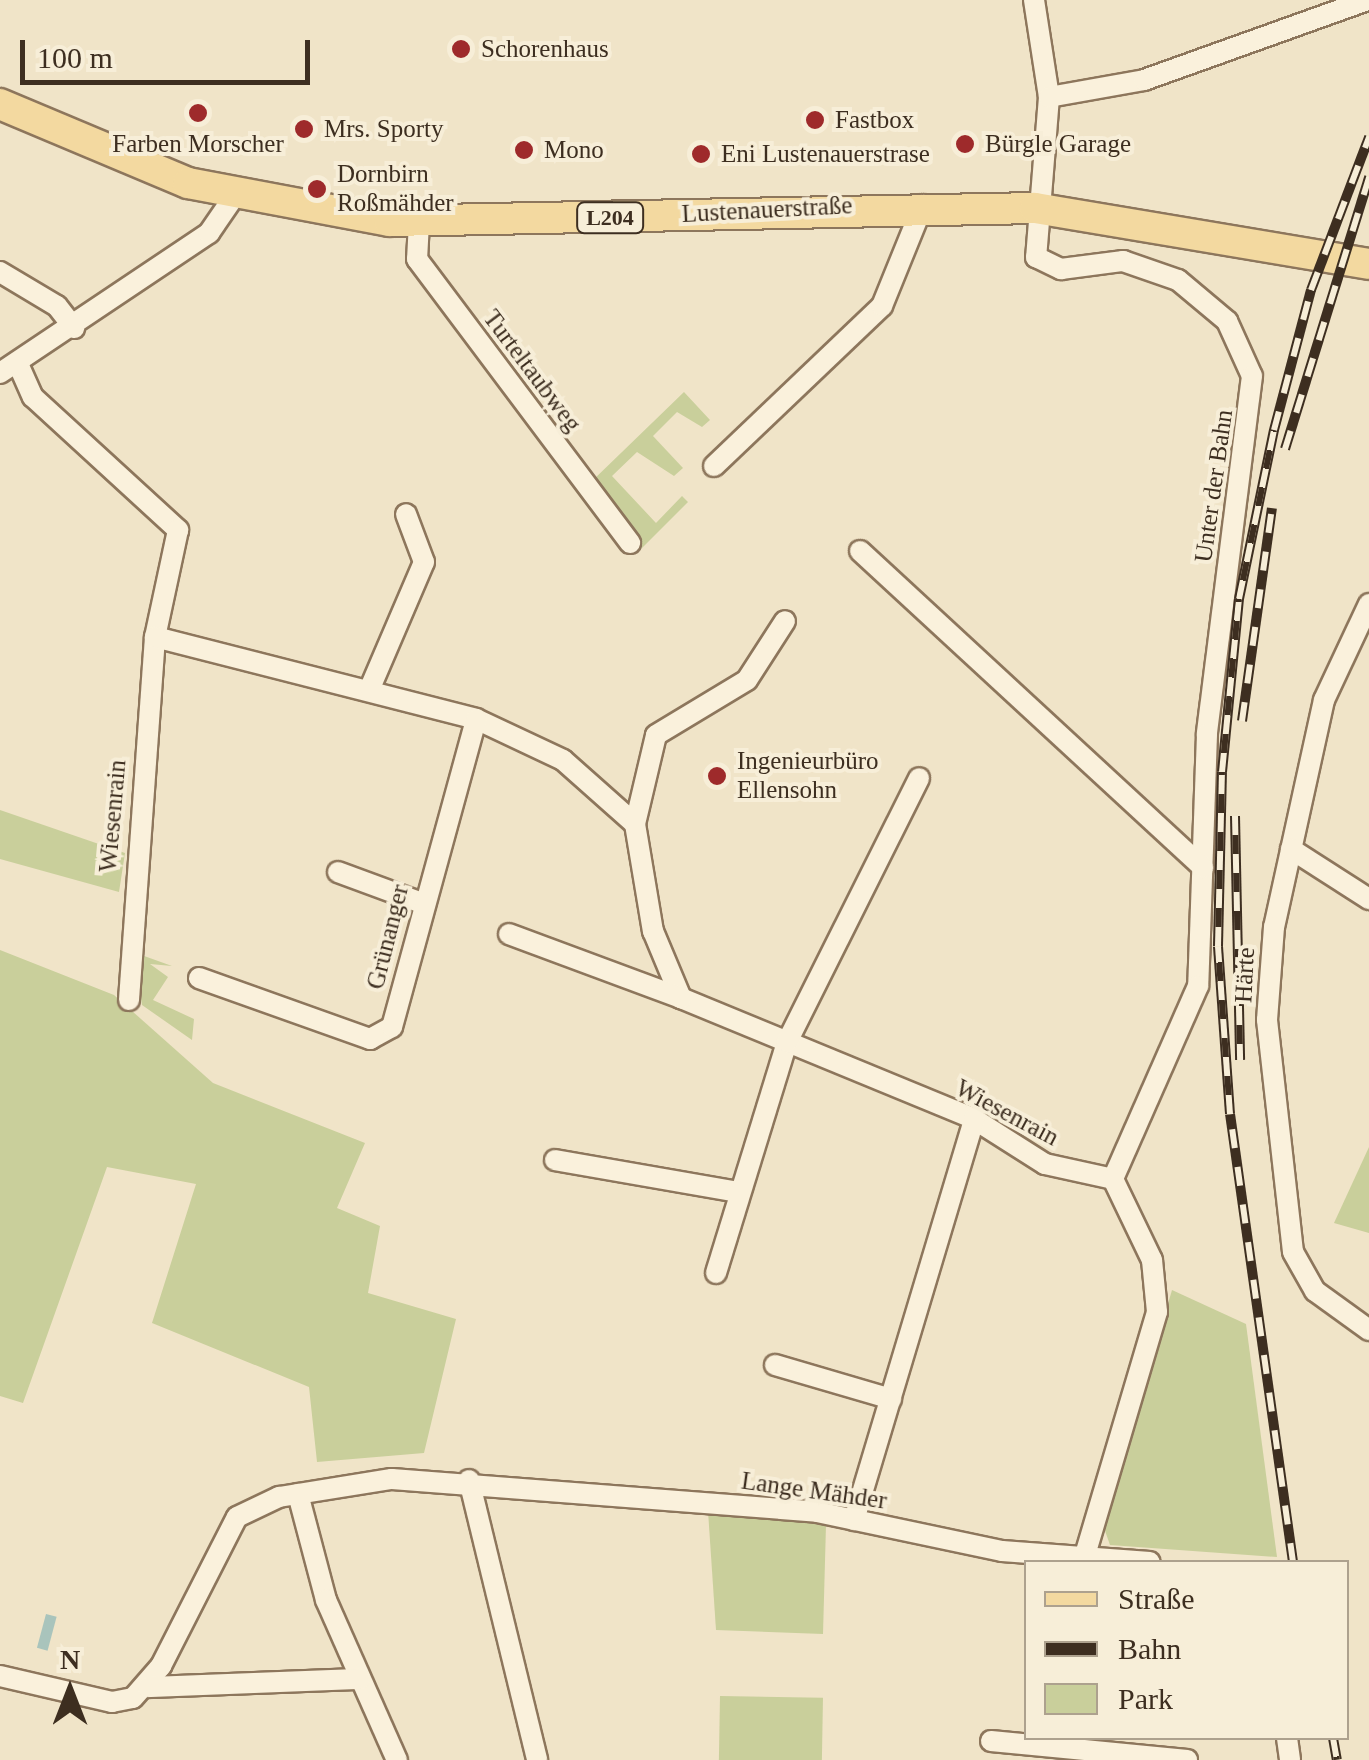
<!DOCTYPE html>
<html>
<head>
<meta charset="utf-8">
<style>
  body { margin:0 }
  #map { position:relative; width:1369px; height:1760px; overflow:hidden; background:#f0e4c8; font-family:Georgia,serif }
  div>[style] { position:absolute }
  [style*='--x'] { left:calc(var(--x)*1px); top:calc(var(--y)*1px); width:calc(var(--w)*1px); rotate:calc(var(--a)*1deg) }
  .green>* { inset:0; background:#c9cf9b; transform-origin:0 0 }
  .water>* { inset:0; background:#a9c4bc; transform-origin:0 0 }
  .roads { filter:drop-shadow(2px 0 #8d765c) drop-shadow(-2px 0 #8d765c) drop-shadow(0 2px #8d765c) drop-shadow(0 -2px #8d765c) }
  .minor>* { height:20px; margin:-10px; padding:0 10px; transform-origin:10px; border-radius:10px; background:#faf1dc }
  .primary>* { height:30px; margin:-15px; padding:0 15px; transform-origin:15px; border-radius:15px; background:#f3d9a0 }
  .rail>* { height:10px; margin-top:-5px; transform-origin:0; background:repeating-linear-gradient(90deg,#f7eed8 0 19px,#3d2e20 0 38px); box-sizing:border-box; border-block:2px solid #3d2e20 }
  .dots>* { width:28px; height:28px; translate:-50% -50%; box-sizing:border-box; border:5px solid #f7eed8; border-radius:50% }
  span { translate:-50% -50%; white-space:nowrap; text-align:center; line-height:1.15; -webkit-text-stroke:8px #f7eed8; paint-order:stroke }
  .shield-label span { padding:2px 8px; background:#f7eed8; border:2px solid; border-radius:8px; -webkit-text-stroke-width:0 }
  .shield-label { font-size:22px; color:#3d2e20; font-weight:700 }
  .poi-label { font-size:25px; color:#3d2e20 }
  .left { translate:0 -50%; text-align:left }
  .street-label { font-size:25px; color:#3d2e20 }
  .legend { position:absolute; left:1024px; top:1560px; width:325px; height:180px; box-sizing:border-box; background:#f7eed8; border:2px solid #ada18e; margin:0; padding:12px 18px; list-style:none; font-size:30px; color:#3d2e20 }
  .legend li { display:flex; align-items:center; gap:20px; height:50px }
  .legend b { width:50px; border:2px solid #ada18e }
  .north { position:absolute; left:20px; top:1640px; width:100px; height:100px; -webkit-text-stroke:8px #f7eed8; paint-order:stroke; rotate:0deg; font-size:28px; font-weight:700; line-height:40px; text-align:center; color:#3d2e20 }
  .north::after { content:''; display:block; margin:auto; width:35px; height:45px; background:#3d2e20; clip-path:polygon(50% 0,100% 100%,50% 72%,0 100%) }
  .scale { position:absolute; left:20px; top:40px; width:290px; height:45px; box-sizing:border-box; border:5px solid #3d2e20; border-top:0; padding-left:12px; font-size:30px; line-height:35px; white-space:nowrap; color:#3d2e20; -webkit-text-stroke:8px #f7eed8; paint-order:stroke }
</style>
</head>
<body>
<div id="map">
  <div class="green">
    <i style="clip-path:polygon(684px 392px,710px 420px,702px 427px,677px 412px,653px 436px,683px 468px,674px 476px,637px 452px,612px 476px,656px 523px,682px 496px,688px 502px,641px 549px,591px 482px)"></i>
    <i style="clip-path:polygon(0 810px,125px 853px,119px 892px,0 859px)"></i>
    <i style="clip-path:polygon(0 950px,114px 995px,213px 1083px,365px 1143px,337px 1208px,380px 1226px,368px 1293px,456px 1319px,424px 1453px,317px 1462px,309px 1387px,152px 1323px,196px 1184px,107px 1167px,23px 1403px,0 1396px)"></i>
    <i style="clip-path:polygon(133px 952px,172px 966px,150px 964px,168px 977px,153px 1000px,194px 1019px,192px 1040px,142px 1005px)"></i>
    <i style="clip-path:polygon(1369px 1147px,1369px 1233px,1334px 1223px)"></i>
    <i style="clip-path:polygon(1172px 1290px,1246px 1324px,1277px 1557px,1110px 1545px,1103px 1525px)"></i>
    <i style="clip-path:polygon(708px 1511px,826px 1525px,823px 1634px,716px 1630px)"></i>
    <i style="left:720px;top:1696px;width:103px;height:64px;rotate:1deg"></i>
  </div>
  <div class="water">
    <i style="left:46px;top:1614px;width:11px;height:35px;rotate:15deg"></i>
  </div>
  <div class="roads">
    <div class="minor">
      <i style="--x:1034;--y:0;--w:98;--a:81.2"></i>
      <i style="--x:1049;--y:97;--w:161;--a:94.6"></i>
      <i style="--x:1036;--y:257;--w:28;--a:26"></i>
      <i style="--x:1061;--y:269;--w:63;--a:-7.4"></i>
      <i style="--x:1123;--y:261;--w:58;--a:19.1"></i>
      <i style="--x:1178;--y:280;--w:64;--a:39.9"></i>
      <i style="--x:1227;--y:321;--w:60;--a:65.6"></i>
      <i style="--x:1252;--y:376;--w:361;--a:97.2"></i>
      <i style="--x:1207;--y:734;--w:252;--a:92"></i>
      <i style="--x:1198;--y:986;--w:211;--a:113.8"></i>
      <i style="--x:1049;--y:97;--w:97;--a:-10.1"></i>
      <i style="--x:1144;--y:80;--w:238;--a:-19.7"></i>
      <i style="--x:419;--y:222;--w:37;--a:93"></i>
      <i style="--x:417;--y:259;--w:355;--a:53.1"></i>
      <i style="--x:0;--y:272;--w:66;--a:30.8"></i>
      <i style="--x:57;--y:306;--w:28;--a:52"></i>
      <i style="--x:19;--y:366;--w:34;--a:66"></i>
      <i style="--x:33;--y:397;--w:197;--a:42.5"></i>
      <i style="--x:178;--y:530;--w:109;--a:102.1"></i>
      <i style="--x:155;--y:637;--w:364;--a:94.1"></i>
      <i style="--x:0;--y:373;--w:252;--a:-33.8"></i>
      <i style="--x:209;--y:233;--w:46;--a:-55.6"></i>
      <i style="--x:714;--y:466;--w:232;--a:-43.6"></i>
      <i style="--x:882;--y:306;--w:109;--a:-67.9"></i>
      <i style="--x:860;--y:551;--w:467;--a:42.7"></i>
      <i style="--x:1369;--y:604;--w:106;--a:115.1"></i>
      <i style="--x:1324;--y:700;--w:232;--a:102.4"></i>
      <i style="--x:1274;--y:927;--w:93;--a:94.3"></i>
      <i style="--x:1267;--y:1020;--w:233;--a:83.6"></i>
      <i style="--x:1293;--y:1252;--w:45;--a:60.6"></i>
      <i style="--x:1315;--y:1291;--w:67;--a:35.8"></i>
      <i style="--x:155;--y:637;--w:331;--a:14.3"></i>
      <i style="--x:476;--y:719;--w:96;--a:25.2"></i>
      <i style="--x:563;--y:760;--w:96;--a:41.6"></i>
      <i style="--x:635;--y:824;--w:109;--a:80.5"></i>
      <i style="--x:653;--y:931;--w:73;--a:67.3"></i>
      <i style="--x:681;--y:998;--w:317;--a:22.4"></i>
      <i style="--x:974;--y:1119;--w:84;--a:32.4"></i>
      <i style="--x:1045;--y:1164;--w:70;--a:12.4"></i>
      <i style="--x:1113;--y:1179;--w:90;--a:64.3"></i>
      <i style="--x:1152;--y:1260;--w:52;--a:84.5"></i>
      <i style="--x:1157;--y:1312;--w:258;--a:106.5"></i>
      <i style="--x:370;--y:688;--w:137;--a:-66.8"></i>
      <i style="--x:424;--y:562;--w:51;--a:-110.6"></i>
      <i style="--x:635;--y:824;--w:91;--a:-76.7"></i>
      <i style="--x:656;--y:735;--w:106;--a:-31.1"></i>
      <i style="--x:747;--y:680;--w:70;--a:-57.2"></i>
      <i style="--x:1291;--y:849;--w:93;--a:32.7"></i>
      <i style="--x:338;--y:872;--w:90;--a:20.3"></i>
      <i style="--x:509;--y:934;--w:184;--a:20.4"></i>
      <i style="--x:199;--y:978;--w:182;--a:19.6"></i>
      <i style="--x:370;--y:1039;--w:25;--a:-29"></i>
      <i style="--x:392;--y:1027;--w:319;--a:-74.7"></i>
      <i style="--x:555;--y:1160;--w:187;--a:9.9"></i>
      <i style="--x:716;--y:1273;--w:242;--a:-72.9"></i>
      <i style="--x:787;--y:1042;--w:295;--a:-63.4"></i>
      <i style="--x:775;--y:1365;--w:121;--a:16.3"></i>
      <i style="--x:469;--y:1480;--w:288;--a:76.3"></i>
      <i style="--x:298;--y:1494;--w:110;--a:75.2"></i>
      <i style="--x:326;--y:1600;--w:175;--a:66.1"></i>
      <i style="--x:854;--y:1520;--w:419;--a:-73.3"></i>
      <i style="--x:0;--y:1676;--w:115;--a:13.1"></i>
      <i style="--x:112;--y:1702;--w:21;--a:-11"></i>
      <i style="--x:133;--y:1698;--w:43;--a:-48.8"></i>
      <i style="--x:161;--y:1666;--w:167;--a:-63"></i>
      <i style="--x:237;--y:1517;--w:47;--a:-25.5"></i>
      <i style="--x:279;--y:1497;--w:114;--a:-9.1"></i>
      <i style="--x:392;--y:1479;--w:426;--a:4.4"></i>
      <i style="--x:817;--y:1512;--w:189;--a:11.9"></i>
      <i style="--x:1002;--y:1551;--w:148;--a:4.3"></i>
      <i style="--x:148;--y:1687;--w:212;--a:-2.2"></i>
      <i style="--x:1287;--y:1738;--w:22;--a:82"></i>
      <i style="--x:991;--y:1741;--w:197;--a:5.5"></i>
    </div>
    <div class="primary">
      <i style="--x:0;--y:104;--w:204;--a:22.8"></i>
      <i style="--x:188;--y:183;--w:205;--a:10.7"></i>
      <i style="--x:389;--y:221;--w:646;--a:-1.15"></i>
      <i style="--x:1035;--y:208;--w:339;--a:9.5"></i>
    </div>
  </div>
  <div class="rail">
    <i style="--x:1285;--y:449;--w:285;--a:-72.8"></i>
    <i style="--x:1242;--y:721;--w:215;--a:-82"></i>
    <i style="--x:1235;--y:816;--w:244;--a:88.8"></i>
    <i style="--x:1293;--y:1562;--w:452;--a:-98"></i>
    <i style="--x:1230;--y:1114;--w:168;--a:-94.1"></i>
    <i style="--x:1218;--y:946;--w:174;--a:-88.7"></i>
    <i style="--x:1222;--y:772;--w:174;--a:-84.4"></i>
    <i style="--x:1239;--y:599;--w:173;--a:-78.3"></i>
    <i style="--x:1274;--y:430;--w:145;--a:-75.2"></i>
    <i style="--x:1311;--y:290;--w:164;--a:-69.2"></i>
    <i style="--x:1333;--y:1738;--w:22;--a:80"></i>
  </div>
  <div class="dots">
    <i style="left:461px;top:49px;background:#9e2a2b"></i>
    <i style="left:198px;top:113px;background:#9e2a2b"></i>
    <i style="left:815px;top:120px;background:#9e2a2b"></i>
    <i style="left:304px;top:129px;background:#9e2a2b"></i>
    <i style="left:965px;top:144px;background:#9e2a2b"></i>
    <i style="left:524px;top:150px;background:#9e2a2b"></i>
    <i style="left:701px;top:154px;background:#9e2a2b"></i>
    <i style="left:317px;top:189px;background:#9e2a2b"></i>
    <i style="left:717px;top:776px;background:#9e2a2b"></i>
  </div>
  <div class="shield-label">
    <span style="left:610px;top:218px">L204</span>
  </div>
  <div class="poi-label">
    <span class="left" style="left:481px;top:49px">Schorenhaus</span>
    <span class="left" style="left:835px;top:120px">Fastbox</span>
    <span class="left" style="left:324px;top:129px">Mrs. Sporty</span>
    <span style="left:198px;top:144px">Farben Morscher</span>
    <span class="left" style="left:985px;top:144px">Bürgle Garage</span>
    <span class="left" style="left:544px;top:150px">Mono</span>
    <span class="left" style="left:721px;top:154px">Eni Lustenauerstrase</span>
    <span class="left" style="left:337px;top:189px">Dornbirn<br>Roßmähder</span>
    <span class="left" style="left:737px;top:776px">Ingenieurbüro<br>Ellensohn</span>
  </div>
  <div class="street-label">
    <span style="left:767px;top:210px;rotate:-3deg">Lustenauerstraße</span>
    <span style="left:532px;top:371px;rotate:53deg">Turteltaubweg</span>
    <span style="left:1214px;top:486px;rotate:-82deg">Unter der Bahn</span>
    <span style="left:113px;top:816px;rotate:-85deg">Wiesenrain</span>
    <span style="left:388px;top:937px;rotate:-76deg">Grünanger</span>
    <span style="left:1245px;top:975px;rotate:-87deg">Härte</span>
    <span style="left:1007px;top:1113px;rotate:28deg">Wiesenrain</span>
    <span style="left:814px;top:1491px;rotate:8deg">Lange Mähder</span>
  </div>
  <ul class="legend">
  <li><b style="height:12px;background:#f3d9a0"></b>Straße</li>
  <li><b style="height:12px;background:#3d2e20"></b>Bahn</li>
  <li><b style="height:28px;background:#c9cf9b"></b>Park</li>
  </ul>
  <div class="north">N</div>
  <div class="scale">100 m</div>
</div>
</body>
</html>
